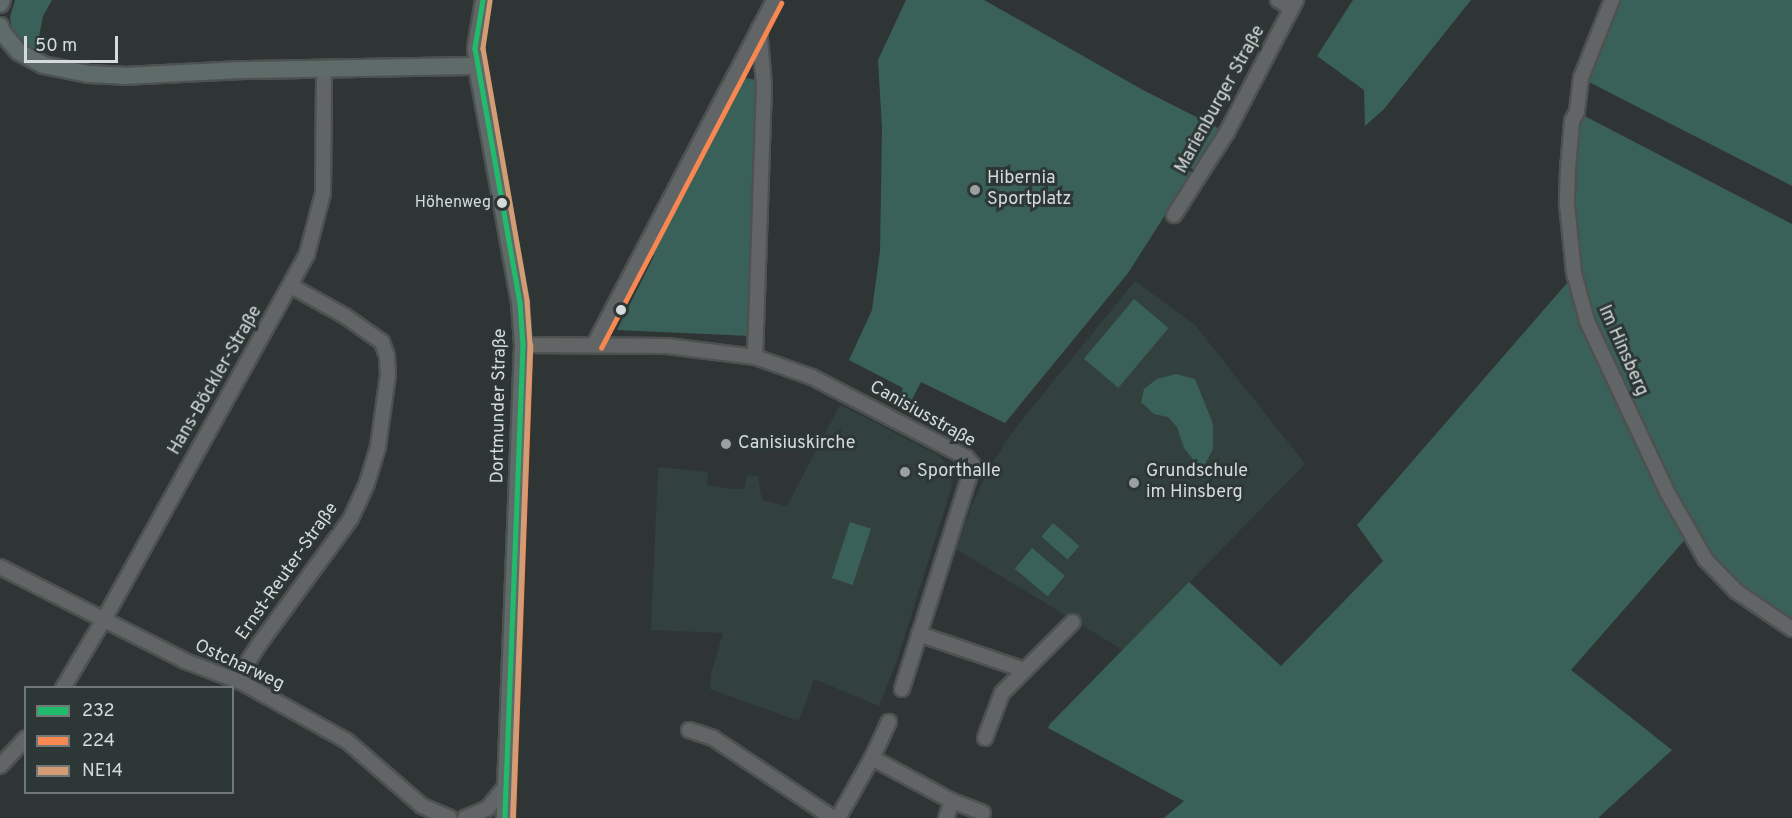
<!DOCTYPE html>
<html>
<head>
<meta charset="utf-8">
<style>
  body { margin:0 }
  #map { position:relative; width:1792px; height:818px; overflow:hidden; background:#2f3534; font-family:Overpass,sans-serif }
  div>[style] { position:absolute }
  [style*='--x'] { left:calc(var(--x)*1px); top:calc(var(--y)*1px); width:calc(var(--w)*1px); rotate:calc(var(--a)*1deg) }
  .built>* { inset:0; background:#32413e }
  .green>* { inset:0; background:#396159; transform-origin:0 0 }
  .roads { filter:drop-shadow(2px 0 #4d5251) drop-shadow(-2px 0 #4d5251) drop-shadow(0 2px #4d5251) drop-shadow(0 -2px #4d5251) }
  .minor>* { height:14px; margin:-7px; padding:0 7px; transform-origin:7px; border-radius:7px; background:#626565 }
  .major>* { height:16px; margin:-8px; padding:0 8px; transform-origin:8px; border-radius:8px; background:#5f6b69 }
  .bus-1>* { height:4.5px; margin:-2.25px; padding:0 2.25px; transform-origin:2.25px; border-radius:2.25px; background:#20bc6c }
  .bus-2>* { height:4.5px; margin:-2.25px; padding:0 2.25px; transform-origin:2.25px; border-radius:2.25px; background:#f88751 }
  .bus-3>* { height:4.5px; margin:-2.25px; padding:0 2.25px; transform-origin:2.25px; border-radius:2.25px; background:#d39c74 }
  .dots>* { width:16px; height:16px; translate:-50% -50%; box-sizing:border-box; border:3px solid #2d3735; border-radius:50% }
  span { translate:-50% -50%; white-space:nowrap; text-align:center; line-height:1.15; -webkit-text-stroke:6px #2d3735; paint-order:stroke }
  .bus-label { font-size:16px; color:#d5dbda }
  .right { translate:-100% -50%; text-align:right }
  .street-label { font-size:18px; color:#d5dbda }
  .poi-label { font-size:18px; color:#d5dbda }
  .left { translate:0 -50%; text-align:left }
  .legend { position:absolute; left:24px; top:686px; width:210px; height:108px; box-sizing:border-box; background:#2d3735; border:2px solid #707977; margin:0; padding:8px 10px; list-style:none; font-size:18px; color:#d5dbda }
  .legend li { display:flex; align-items:center; gap:12px; height:30px }
  .legend b { width:30px; border:2px solid #707977 }
  .scale { position:absolute; left:24px; top:36px; width:94px; height:27px; box-sizing:border-box; border:3px solid #d5dbda; border-top:0; padding-left:8px; font-size:18px; line-height:21px; white-space:nowrap; color:#d5dbda; -webkit-text-stroke:4px #2d3735; paint-order:stroke }
</style>
</head>
<body>
<div id="map">
  <div class="built">
    <i style="clip-path:polygon(1135px 281px,1196px 326px,1305px 464px,1123px 650px,956px 549px,973px 502px,991px 465px,1013px 431px)"></i>
    <i style="clip-path:polygon(840px 405px,938px 455px,950px 468px,952px 486px,896px 663px,879px 706px,814px 679px,799px 721px,710px 689px,711px 674px,723px 633px,651px 630px,658px 467px,708px 472px,707px 485px,732px 489px,744px 489px,747px 475px,758px 476px,762px 500px,787px 506px)"></i>
  </div>
  <div class="green">
    <i style="clip-path:polygon(15px 0,52px 0,43px 16px,36px 52px,31px 52px,12px 30px,10px 17px)"></i>
    <i style="clip-path:polygon(906px 0,984px 0,1143px 90px,1220px 129px,1128px 273px,1005px 423px,921px 382px,906px 411px,896px 408px,903px 388px,849px 360px,872px 310px,880px 251px,882px 128px,878px 60px)"></i>
    <i style="clip-path:polygon(1353px 0,1471px 0,1384px 109px,1365px 126px,1364px 90px,1317px 56px)"></i>
    <i style="clip-path:polygon(1611px 0,1792px 0,1792px 186px,1585px 80px)"></i>
    <i style="clip-path:polygon(743px 78px,753px 79px,759px 90px,750px 336px,617px 330px,654px 256px,649px 252px,738px 82px)"></i>
    <i style="clip-path:polygon(1577px 112px,1792px 224px,1792px 629px,1773px 618px,1689px 535px,1571px 670px,1672px 750px,1598px 818px,1164px 818px,1184px 801px,1048px 728px,1050px 724px,1189px 582px,1281px 666px,1383px 561px,1357px 525px,1574px 275px,1567px 204px)"></i>
    <i style="left:1134px;top:299px;width:45px;height:78px;rotate:40deg"></i>
    <i style="clip-path:polygon(1176px 374px,1195px 379px,1213px 424px,1213px 449px,1204px 466px,1194px 461px,1184px 448px,1177px 427px,1168px 417px,1154px 414px,1141px 402px,1144px 389px,1157px 379px)"></i>
    <i style="left:850px;top:522px;width:22px;height:59px;rotate:18deg"></i>
    <i style="left:1053px;top:523px;width:35px;height:18px;rotate:41deg"></i>
    <i style="left:1032px;top:548px;width:43px;height:27px;rotate:40deg"></i>
  </div>
  <div class="roads">
    <div class="minor">
      <i style="--x:1278;--y:0;--w:16;--a:30"></i>
      <i style="--x:1612;--y:0;--w:84;--a:111.7"></i>
      <i style="--x:1581;--y:78;--w:34;--a:97"></i>
      <i style="--x:1577;--y:112;--w:10;--a:119"></i>
      <i style="--x:1572;--y:121;--w:49;--a:94.7"></i>
      <i style="--x:1568;--y:170;--w:34;--a:92"></i>
      <i style="--x:1567;--y:204;--w:69;--a:84.2"></i>
      <i style="--x:1574;--y:273;--w:50;--a:74.8"></i>
      <i style="--x:1587;--y:321;--w:189;--a:64.9"></i>
      <i style="--x:1667;--y:492;--w:78;--a:60.2"></i>
      <i style="--x:1706;--y:560;--w:43;--a:45.9"></i>
      <i style="--x:1736;--y:591;--w:68;--a:34.2"></i>
      <i style="--x:477;--y:66;--w:18;--a:-96"></i>
      <i style="--x:475;--y:48;--w:49;--a:-80.5"></i>
      <i style="--x:1174;--y:215;--w:98;--a:-57.4"></i>
      <i style="--x:1227;--y:132;--w:149;--a:-62.4"></i>
      <i style="--x:523;--y:345;--w:144;--a:0.4"></i>
      <i style="--x:667;--y:346;--w:89;--a:7.1"></i>
      <i style="--x:755;--y:357;--w:60;--a:19.3"></i>
      <i style="--x:812;--y:377;--w:174;--a:27.5"></i>
      <i style="--x:966;--y:457;--w:11;--a:49"></i>
      <i style="--x:973;--y:465;--w:235;--a:107.6"></i>
      <i style="--x:594;--y:345;--w:389;--a:-62.4"></i>
      <i style="--x:755;--y:357;--w:272;--a:-88.1"></i>
      <i style="--x:764;--y:85;--w:57;--a:-95"></i>
      <i style="--x:0;--y:567;--w:208;--a:26.9"></i>
      <i style="--x:185;--y:661;--w:60;--a:20.6"></i>
      <i style="--x:241;--y:682;--w:121;--a:29.1"></i>
      <i style="--x:347;--y:741;--w:99;--a:40.9"></i>
      <i style="--x:422;--y:806;--w:30;--a:23"></i>
      <i style="--x:919;--y:634;--w:112;--a:18.8"></i>
      <i style="--x:241;--y:682;--w:20;--a:-72"></i>
      <i style="--x:247;--y:663;--w:24;--a:-57"></i>
      <i style="--x:260;--y:643;--w:155;--a:-53.9"></i>
      <i style="--x:351;--y:518;--w:38;--a:-65"></i>
      <i style="--x:367;--y:483;--w:38;--a:-73"></i>
      <i style="--x:378;--y:447;--w:73;--a:-82.1"></i>
      <i style="--x:388;--y:375;--w:19;--a:-93"></i>
      <i style="--x:387;--y:356;--w:15;--a:-110"></i>
      <i style="--x:382;--y:342;--w:45;--a:-144.9"></i>
      <i style="--x:345;--y:316;--w:62;--a:-150.9"></i>
      <i style="--x:63;--y:688;--w:78;--a:-59.2"></i>
      <i style="--x:103;--y:621;--w:420;--a:-60.9"></i>
      <i style="--x:307;--y:254;--w:63;--a:-75.3"></i>
      <i style="--x:323;--y:193;--w:124;--a:-89.5"></i>
      <i style="--x:689;--y:730;--w:25;--a:18"></i>
      <i style="--x:713;--y:738;--w:144;--a:33.7"></i>
      <i style="--x:985;--y:738;--w:48;--a:-69.3"></i>
      <i style="--x:1002;--y:693;--w:100;--a:-45"></i>
      <i style="--x:872;--y:758;--w:91;--a:28.3"></i>
      <i style="--x:952;--y:801;--w:18;--a:109"></i>
      <i style="--x:0;--y:766;--w:38;--a:-47"></i>
      <i style="--x:952;--y:801;--w:33;--a:21"></i>
      <i style="--x:465;--y:818;--w:25;--a:-23"></i>
      <i style="--x:488;--y:808;--w:32;--a:-51"></i>
      <i style="--x:838;--y:818;--w:69;--a:-60.5"></i>
      <i style="--x:872;--y:758;--w:40;--a:-65"></i>
    </div>
    <div class="major">
      <i style="--x:0;--y:4;--w:4;--a:-63"></i>
      <i style="--x:0;--y:26;--w:6;--a:72"></i>
      <i style="--x:2;--y:32;--w:26;--a:50"></i>
      <i style="--x:19;--y:52;--w:27;--a:28"></i>
      <i style="--x:43;--y:65;--w:47;--a:11.1"></i>
      <i style="--x:89;--y:74;--w:35;--a:3"></i>
      <i style="--x:124;--y:76;--w:118;--a:-2.9"></i>
      <i style="--x:242;--y:70;--w:235;--a:-1"></i>
      <i style="--x:477;--y:66;--w:240;--a:79.7"></i>
      <i style="--x:520;--y:302;--w:43;--a:86"></i>
      <i style="--x:523;--y:345;--w:473;--a:92.2"></i>
    </div>
  </div>
  <div class="bus-1">
    <i style="--x:483;--y:0;--w:49;--a:99.5"></i>
    <i style="--x:475;--y:48;--w:258;--a:80"></i>
    <i style="--x:520;--y:302;--w:43;--a:86"></i>
    <i style="--x:523;--y:345;--w:473;--a:92.2"></i>
  </div>
  <div class="bus-2">
    <i style="--x:601;--y:348;--w:389;--a:-62.4"></i>
    <i style="--x:513;--y:818;--w:473;--a:-87.9"></i>
  </div>
  <div class="bus-3">
    <i style="--x:490;--y:1;--w:48;--a:98.5"></i>
    <i style="--x:483;--y:48;--w:257;--a:80.1"></i>
    <i style="--x:527;--y:301;--w:43;--a:86"></i>
    <i style="--x:530;--y:344;--w:474;--a:92.1"></i>
  </div>
  <div class="dots">
    <i style="left:975px;top:190px;background:#9ba1a0"></i>
    <i style="left:502px;top:203px;background:#d5dbda"></i>
    <i style="left:621px;top:310px;background:#d5dbda"></i>
    <i style="left:726px;top:444px;background:#9ba1a0"></i>
    <i style="left:905px;top:472px;background:#9ba1a0"></i>
    <i style="left:1134px;top:483px;background:#9ba1a0"></i>
  </div>
  <div class="bus-label">
    <span class="right" style="left:491px;top:203px">Höhenweg</span>
  </div>
  <div class="street-label">
    <span style="left:1221px;top:100px;rotate:-61deg">Marienburger Straße</span>
    <span style="left:1622px;top:351px;rotate:66deg">Im Hinsberg</span>
    <span style="left:216px;top:381px;rotate:-60deg">Hans-Böckler-Straße</span>
    <span style="left:500px;top:406px;rotate:-89deg">Dortmunder Straße</span>
    <span style="left:922px;top:415px;rotate:29deg">Canisiusstraße</span>
    <span style="left:288px;top:572px;rotate:-55deg">Ernst-Reuter-Straße</span>
    <span style="left:239px;top:666px;rotate:25deg">Ostcharweg</span>
  </div>
  <div class="poi-label">
    <span class="left" style="left:987px;top:190px">Hibernia<br>Sportplatz</span>
    <span class="left" style="left:738px;top:444px">Canisiuskirche</span>
    <span class="left" style="left:917px;top:472px">Sporthalle</span>
    <span class="left" style="left:1146px;top:483px">Grundschule<br>im Hinsberg</span>
  </div>
  <ul class="legend">
  <li><b style="height:8px;background:#20bc6c"></b>232</li>
  <li><b style="height:8px;background:#f88751"></b>224</li>
  <li><b style="height:8px;background:#d39c74"></b>NE14</li>
  </ul>
  <div class="scale">50 m</div>
</div>
</body>
</html>
